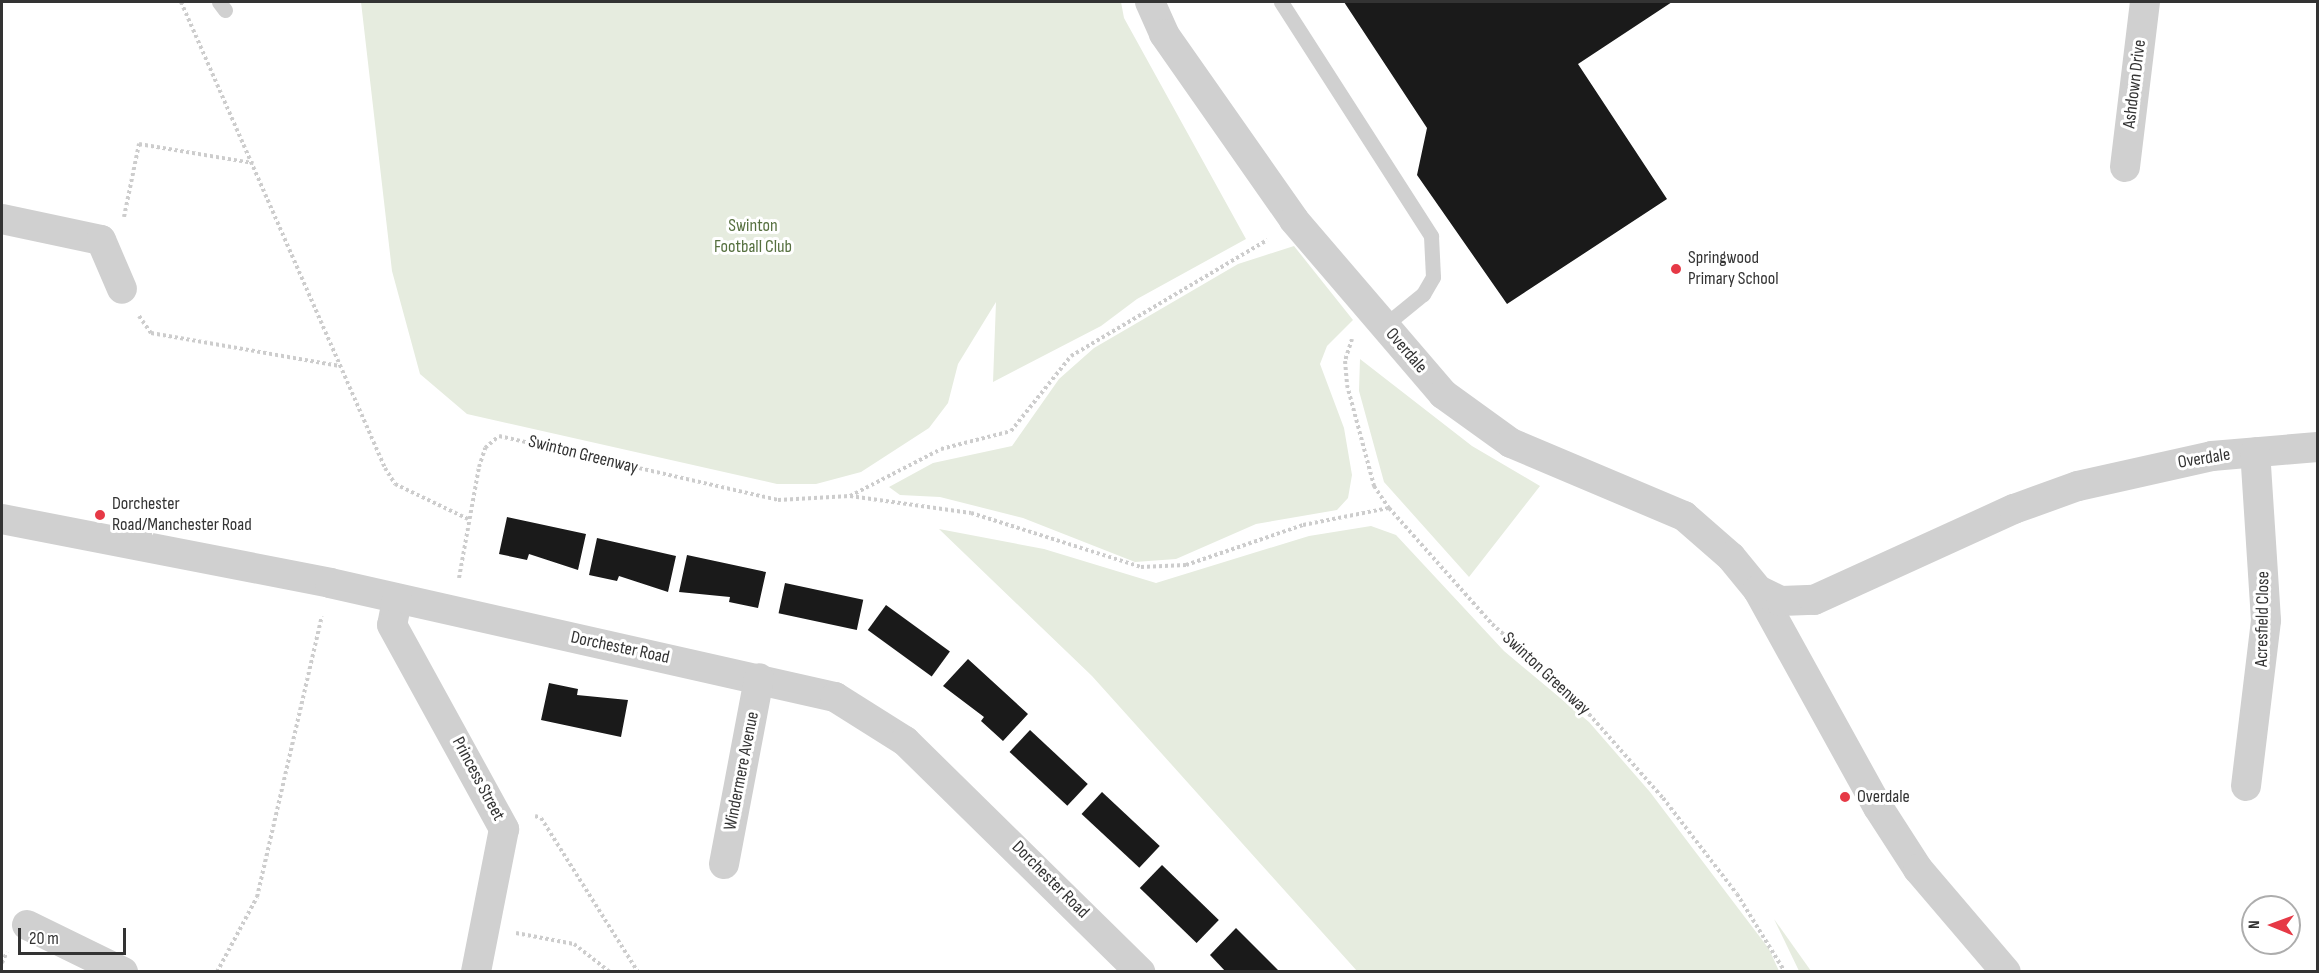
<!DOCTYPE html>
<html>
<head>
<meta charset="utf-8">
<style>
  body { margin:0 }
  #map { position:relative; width:2319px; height:973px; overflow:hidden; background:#fff; font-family:"Sofia Sans Condensed",sans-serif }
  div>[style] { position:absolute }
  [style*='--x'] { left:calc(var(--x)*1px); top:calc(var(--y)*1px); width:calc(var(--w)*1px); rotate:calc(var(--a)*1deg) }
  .green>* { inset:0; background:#e6ecdf }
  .building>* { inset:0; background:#1a1a1a; transform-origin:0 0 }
  .path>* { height:4px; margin-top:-2px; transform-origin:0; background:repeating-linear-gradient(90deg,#cdcdcd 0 3px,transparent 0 6px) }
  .service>* { height:15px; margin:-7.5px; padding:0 7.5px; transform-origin:7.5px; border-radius:7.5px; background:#d0d0d0 }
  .minor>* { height:30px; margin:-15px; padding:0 15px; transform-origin:15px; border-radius:15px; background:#d0d0d0 }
  .dots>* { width:16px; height:16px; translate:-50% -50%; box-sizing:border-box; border:3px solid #fff; border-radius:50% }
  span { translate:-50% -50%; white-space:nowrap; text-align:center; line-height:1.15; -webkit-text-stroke:6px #fff; paint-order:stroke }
  .street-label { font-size:18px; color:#333 }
  .park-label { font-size:18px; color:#56703f }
  .poi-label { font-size:18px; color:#333 }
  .left { translate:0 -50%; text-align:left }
  .frame { position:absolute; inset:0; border:3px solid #333; pointer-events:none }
  .north { position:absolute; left:2241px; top:895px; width:60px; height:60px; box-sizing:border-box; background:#fff; border:2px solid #adadad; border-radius:50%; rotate:271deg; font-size:16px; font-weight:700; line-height:24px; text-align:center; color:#333 }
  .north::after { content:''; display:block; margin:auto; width:21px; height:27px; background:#e63946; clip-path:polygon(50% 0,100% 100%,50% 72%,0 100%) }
  .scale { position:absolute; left:18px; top:928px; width:108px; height:27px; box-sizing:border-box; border:3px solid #333; border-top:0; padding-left:8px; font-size:18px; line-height:21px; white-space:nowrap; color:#333; -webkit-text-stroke:4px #fff; paint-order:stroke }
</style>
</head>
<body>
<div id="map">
  <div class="green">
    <i style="clip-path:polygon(361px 2px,1121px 2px,1124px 18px,1246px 239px,1137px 299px,1101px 326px,993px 382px,996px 302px,958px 364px,948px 403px,929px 428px,861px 472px,816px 484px,777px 484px,467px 414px,420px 374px,392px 271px)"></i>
    <i style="clip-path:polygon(1294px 246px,1353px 320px,1327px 346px,1320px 364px,1344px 428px,1352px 475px,1348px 498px,1337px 510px,1256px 524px,1176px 559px,1135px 562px,1023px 518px,940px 497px,900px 495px,889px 487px,933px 463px,1012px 446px,1059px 379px,1094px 348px,1238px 264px)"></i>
    <i style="clip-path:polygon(1360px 359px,1472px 446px,1540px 486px,1469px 577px,1384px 482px,1359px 391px)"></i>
    <i style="clip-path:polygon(1371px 526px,1396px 535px,1504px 651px,1589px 722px,1650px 792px,1769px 949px,1779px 971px,1357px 971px,1092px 676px,939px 529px,1044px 549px,1156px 583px,1309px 536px)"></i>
    <i style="clip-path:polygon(1774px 919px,1811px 971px,1799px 971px)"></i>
  </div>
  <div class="building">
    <i style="clip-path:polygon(1344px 2px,1672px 2px,1578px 64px,1667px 199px,1507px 304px,1417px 175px,1427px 128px)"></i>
    <i style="clip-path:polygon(507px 517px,586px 534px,578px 570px,529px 554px,527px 560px,499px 554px)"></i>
    <i style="clip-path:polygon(597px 538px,676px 556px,668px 592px,619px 576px,617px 581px,589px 575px)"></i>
    <i style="clip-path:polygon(687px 555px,766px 572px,758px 608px,729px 602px,730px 597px,679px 592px)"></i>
    <i style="left:785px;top:583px;width:80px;height:31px;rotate:12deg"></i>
    <i style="left:886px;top:605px;width:79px;height:31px;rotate:36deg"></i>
    <i style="clip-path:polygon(968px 659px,1028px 714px,1003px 741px,981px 721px,984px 717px,943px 686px)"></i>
    <i style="clip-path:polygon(549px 683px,578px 689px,577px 695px,628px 700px,621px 737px,541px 720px)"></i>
    <i style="left:1030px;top:730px;width:79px;height:30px;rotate:43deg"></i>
    <i style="left:1102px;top:792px;width:79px;height:30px;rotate:43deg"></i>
    <i style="left:1162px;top:865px;width:79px;height:32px;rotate:44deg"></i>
    <i style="clip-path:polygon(1236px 928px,1280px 972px,1226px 972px,1210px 955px)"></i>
  </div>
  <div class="path">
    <i style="--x:181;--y:2;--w:509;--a:66.36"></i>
    <i style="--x:385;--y:468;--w:19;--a:58"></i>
    <i style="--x:395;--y:484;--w:81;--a:25.6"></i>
    <i style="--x:124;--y:217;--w:75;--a:-78.4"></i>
    <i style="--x:139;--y:144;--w:116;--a:9.5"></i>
    <i style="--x:139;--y:316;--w:21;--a:55"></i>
    <i style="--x:151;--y:333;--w:193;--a:9.9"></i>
    <i style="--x:1352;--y:339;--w:23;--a:108"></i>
    <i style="--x:1345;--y:361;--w:24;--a:85"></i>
    <i style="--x:1347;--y:385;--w:105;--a:75"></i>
    <i style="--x:1374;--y:486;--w:27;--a:56"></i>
    <i style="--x:1389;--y:508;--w:155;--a:48.4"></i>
    <i style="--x:1492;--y:624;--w:108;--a:41.6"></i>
    <i style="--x:1573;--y:696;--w:136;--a:48.6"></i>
    <i style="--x:1663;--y:798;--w:121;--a:52.4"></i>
    <i style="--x:1737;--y:894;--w:92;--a:58.4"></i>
    <i style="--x:850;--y:496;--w:102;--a:-27.3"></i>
    <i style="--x:941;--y:449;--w:72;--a:-14.4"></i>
    <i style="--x:1011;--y:431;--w:96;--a:-51.3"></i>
    <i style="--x:1071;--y:356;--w:228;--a:-30.6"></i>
    <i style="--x:459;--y:578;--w:113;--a:-79.8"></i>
    <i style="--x:479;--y:467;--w:20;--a:-72"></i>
    <i style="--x:485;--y:448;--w:18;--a:-41"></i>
    <i style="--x:499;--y:436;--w:286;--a:12.9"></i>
    <i style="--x:778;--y:500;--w:72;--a:-3.2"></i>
    <i style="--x:850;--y:496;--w:122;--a:8"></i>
    <i style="--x:971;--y:513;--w:178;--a:17.6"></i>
    <i style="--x:1141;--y:567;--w:45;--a:-2.5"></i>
    <i style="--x:1186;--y:565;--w:124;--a:-18.9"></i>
    <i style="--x:1303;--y:525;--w:88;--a:-11.2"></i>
    <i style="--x:535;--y:816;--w:6;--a:18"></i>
    <i style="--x:541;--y:818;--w:182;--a:57.8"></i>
    <i style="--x:516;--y:933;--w:59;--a:10.7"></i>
    <i style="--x:574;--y:944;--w:46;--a:37.9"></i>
    <i style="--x:2;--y:963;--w:12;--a:-66"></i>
    <i style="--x:217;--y:972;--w:85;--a:-61.9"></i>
    <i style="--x:257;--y:897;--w:288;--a:-77"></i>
  </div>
  <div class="service">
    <i style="--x:219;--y:2;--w:10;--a:53"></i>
    <i style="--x:1281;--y:2;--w:278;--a:57.3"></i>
    <i style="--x:1431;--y:236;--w:41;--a:87.2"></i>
    <i style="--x:1433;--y:277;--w:20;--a:120"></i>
    <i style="--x:1423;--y:294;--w:49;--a:140.8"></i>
  </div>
  <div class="minor">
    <i style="--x:1150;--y:2;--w:35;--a:66"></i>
    <i style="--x:1164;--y:34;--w:227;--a:55"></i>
    <i style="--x:1294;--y:220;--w:229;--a:49.4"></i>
    <i style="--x:1443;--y:394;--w:84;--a:35.8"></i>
    <i style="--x:1511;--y:443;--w:188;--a:22.9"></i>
    <i style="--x:1684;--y:516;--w:62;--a:41.1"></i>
    <i style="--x:1731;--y:557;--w:43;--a:50.7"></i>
    <i style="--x:1758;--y:590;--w:248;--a:61.1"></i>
    <i style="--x:1878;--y:807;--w:74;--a:57.2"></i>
    <i style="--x:1918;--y:869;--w:135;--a:49.5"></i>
    <i style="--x:2125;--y:167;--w:166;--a:-83.1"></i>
    <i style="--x:2;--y:219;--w:101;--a:12"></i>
    <i style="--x:101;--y:240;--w:53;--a:66.8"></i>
    <i style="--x:2;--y:519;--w:334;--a:11"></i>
    <i style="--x:330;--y:583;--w:518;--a:12.72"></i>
    <i style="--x:835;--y:697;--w:83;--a:32.2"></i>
    <i style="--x:905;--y:741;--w:330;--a:44.5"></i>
    <i style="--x:1758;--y:590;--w:25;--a:26"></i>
    <i style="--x:1781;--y:601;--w:33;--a:-2"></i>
    <i style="--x:1814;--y:600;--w:220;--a:-24.5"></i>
    <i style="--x:2014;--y:509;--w:68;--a:-19.8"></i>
    <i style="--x:2078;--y:486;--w:137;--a:-12.6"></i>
    <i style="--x:2212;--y:456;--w:106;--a:-4.9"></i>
    <i style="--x:397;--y:600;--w:25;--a:101"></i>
    <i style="--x:392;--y:625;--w:233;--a:61.2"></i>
    <i style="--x:504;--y:829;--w:146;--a:101.1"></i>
    <i style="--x:2246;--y:786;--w:167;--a:-83.1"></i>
    <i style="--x:2266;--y:620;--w:168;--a:-93.7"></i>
    <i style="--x:724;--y:864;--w:189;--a:-79.3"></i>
    <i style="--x:27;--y:925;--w:107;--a:26.1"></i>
  </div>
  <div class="dots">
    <i style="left:1676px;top:269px;background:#e63946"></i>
    <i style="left:100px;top:515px;background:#e63946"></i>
    <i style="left:1845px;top:797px;background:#e63946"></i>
  </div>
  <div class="street-label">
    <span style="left:2135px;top:84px;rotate:-83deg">Ashdown Drive</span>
    <span style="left:1406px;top:351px;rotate:49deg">Overdale</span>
    <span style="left:583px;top:455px;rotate:14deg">Swinton Greenway</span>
    <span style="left:2204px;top:459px;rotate:-9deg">Overdale</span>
    <span style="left:2263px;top:619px;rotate:-89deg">Acresfield Close</span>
    <span style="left:620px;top:648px;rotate:12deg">Dorchester Road</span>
    <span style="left:1546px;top:674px;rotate:43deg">Swinton Greenway</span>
    <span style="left:742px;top:771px;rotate:-79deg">Windermere Avenue</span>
    <span style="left:478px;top:779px;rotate:62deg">Princess Street</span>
    <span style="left:1050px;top:880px;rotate:45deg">Dorchester Road</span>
  </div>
  <div class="park-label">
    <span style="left:753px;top:237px">Swinton<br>Football Club</span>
  </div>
  <div class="poi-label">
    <span class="left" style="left:1688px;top:269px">Springwood<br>Primary School</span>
    <span class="left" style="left:112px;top:515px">Dorchester<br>Road/Manchester Road</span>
    <span class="left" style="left:1857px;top:797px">Overdale</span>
  </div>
  <div class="frame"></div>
  <div class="north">N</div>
  <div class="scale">20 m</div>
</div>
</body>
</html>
